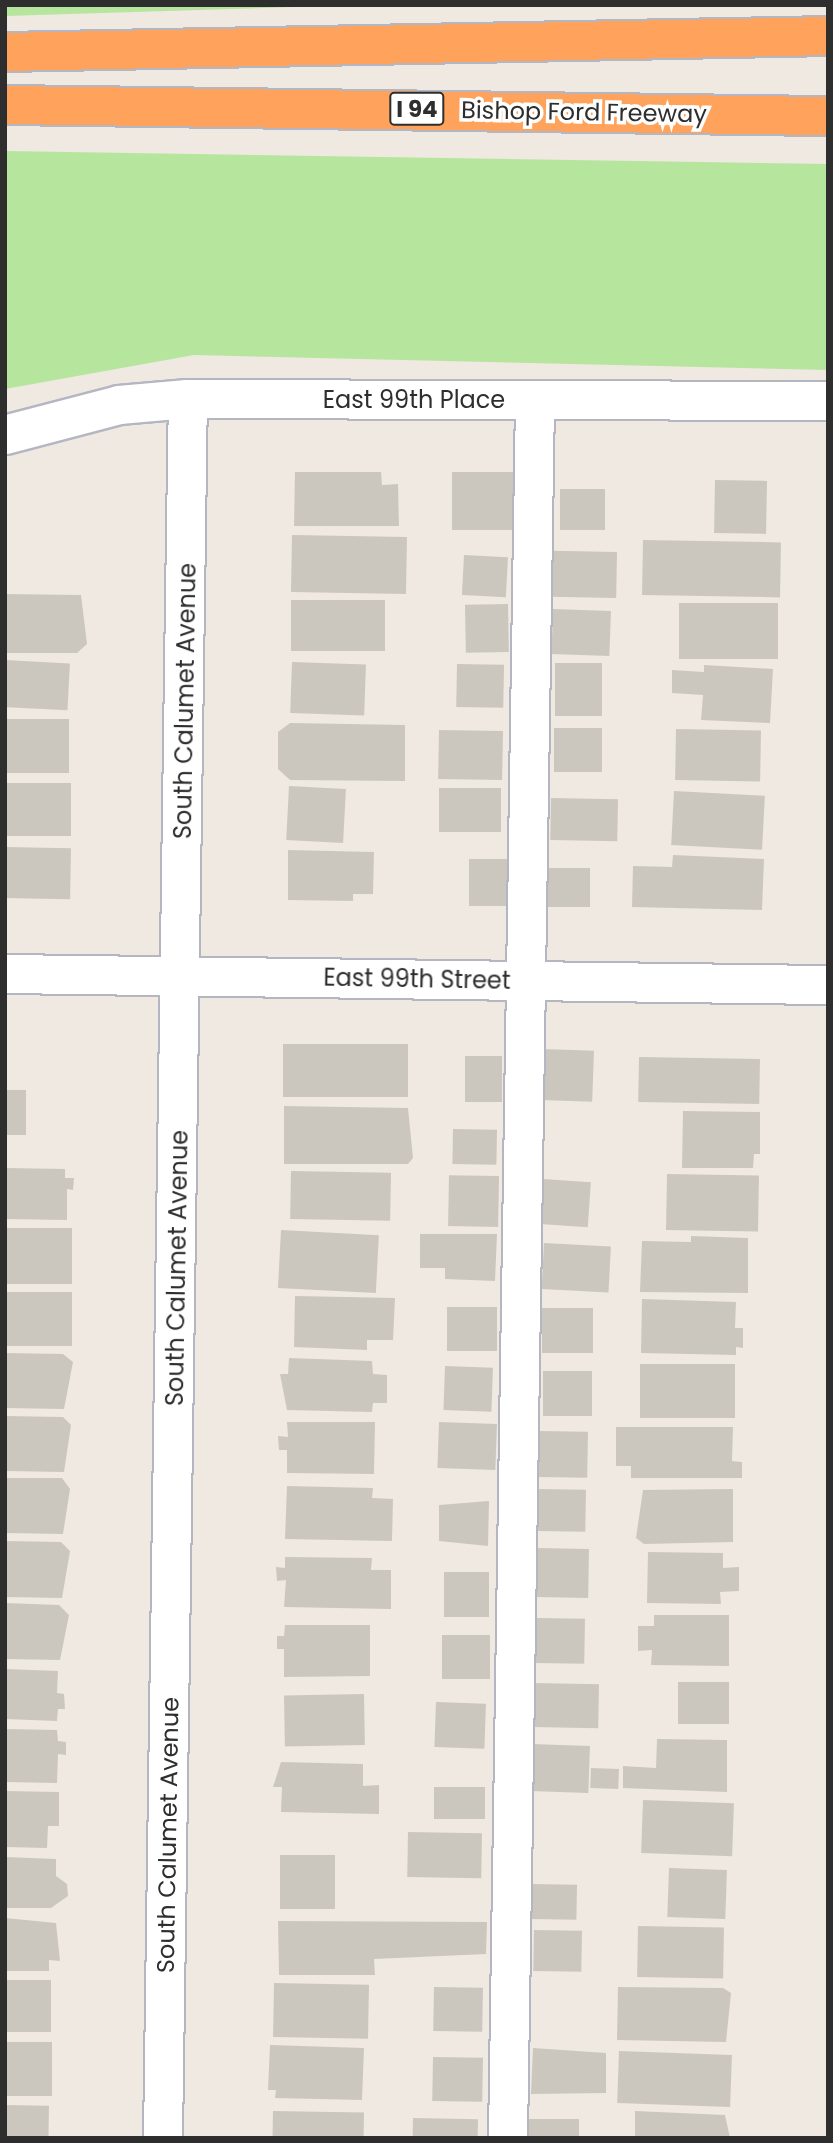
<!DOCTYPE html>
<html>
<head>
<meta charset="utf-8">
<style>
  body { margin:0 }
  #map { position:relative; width:833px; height:2143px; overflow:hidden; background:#efe9e1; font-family:Poppins,sans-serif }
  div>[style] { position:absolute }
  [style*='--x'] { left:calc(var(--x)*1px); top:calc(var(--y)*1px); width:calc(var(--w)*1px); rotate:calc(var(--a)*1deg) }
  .green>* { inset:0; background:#b6e59e }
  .building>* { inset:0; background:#cbc7bf; transform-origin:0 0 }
  .roads { filter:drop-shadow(2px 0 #b4b7c1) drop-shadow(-2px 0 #b4b7c1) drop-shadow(0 2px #b4b7c1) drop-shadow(0 -2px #b4b7c1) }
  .minor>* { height:38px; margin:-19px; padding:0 19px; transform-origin:19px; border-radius:19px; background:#fff }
  .highway>* { height:38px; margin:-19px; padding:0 19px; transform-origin:19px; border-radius:19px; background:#ffa35c }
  span { translate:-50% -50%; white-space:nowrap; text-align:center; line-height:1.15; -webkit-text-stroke:7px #fff; paint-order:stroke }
  .shield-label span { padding:2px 5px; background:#fff; border:2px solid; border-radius:5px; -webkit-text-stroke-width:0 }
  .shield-label { font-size:23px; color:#2e2e2e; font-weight:700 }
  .street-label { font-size:24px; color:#2e2e2e }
  .frame { position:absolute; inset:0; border:7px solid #2e2e2e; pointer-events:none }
</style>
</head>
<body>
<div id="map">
  <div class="green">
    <i style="clip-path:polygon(5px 5px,362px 5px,5px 16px)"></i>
    <i style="clip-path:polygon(5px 151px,828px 164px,828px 370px,194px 355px,5px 389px)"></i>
  </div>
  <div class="building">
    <i style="clip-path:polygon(295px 472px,381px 472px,382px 485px,398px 484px,399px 526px,294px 526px)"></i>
    <i style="left:452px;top:472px;width:61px;height:58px"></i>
    <i style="left:715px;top:480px;width:52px;height:53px;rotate:1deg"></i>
    <i style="left:560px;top:489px;width:45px;height:41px"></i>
    <i style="left:292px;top:535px;width:115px;height:57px;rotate:1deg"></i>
    <i style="left:643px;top:540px;width:138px;height:55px;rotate:1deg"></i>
    <i style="left:617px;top:552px;width:46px;height:65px;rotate:91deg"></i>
    <i style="left:464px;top:555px;width:44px;height:40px;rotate:3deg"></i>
    <i style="clip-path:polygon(5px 594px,81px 595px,87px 644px,77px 653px,5px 653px)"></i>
    <i style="left:291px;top:600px;width:94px;height:51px"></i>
    <i style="left:679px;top:603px;width:99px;height:56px"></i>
    <i style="left:508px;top:604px;width:48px;height:43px;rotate:89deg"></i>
    <i style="left:553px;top:609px;width:58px;height:45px;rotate:2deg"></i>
    <i style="left:5px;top:660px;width:65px;height:47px;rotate:3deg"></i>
    <i style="left:292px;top:662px;width:74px;height:51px;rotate:2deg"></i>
    <i style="left:555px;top:663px;width:47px;height:53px"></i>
    <i style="left:457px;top:664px;width:47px;height:43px;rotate:1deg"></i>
    <i style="clip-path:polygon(704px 665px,773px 669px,770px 723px,701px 720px,703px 695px,672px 693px,672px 670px,704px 672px)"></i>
    <i style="left:69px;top:719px;width:54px;height:64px;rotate:90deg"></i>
    <i style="clip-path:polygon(290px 723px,405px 725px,405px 781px,290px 780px,278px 769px,278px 732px)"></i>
    <i style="left:602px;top:728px;width:44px;height:48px;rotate:90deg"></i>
    <i style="left:676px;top:729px;width:85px;height:51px;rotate:1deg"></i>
    <i style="left:439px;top:730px;width:64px;height:49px;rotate:1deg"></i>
    <i style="left:5px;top:783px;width:66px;height:53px"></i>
    <i style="left:289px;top:786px;width:57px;height:54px;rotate:3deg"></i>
    <i style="left:439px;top:788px;width:62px;height:44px"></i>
    <i style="left:674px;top:791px;width:91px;height:54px;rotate:3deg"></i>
    <i style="left:551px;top:798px;width:67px;height:42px;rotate:1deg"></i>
    <i style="left:5px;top:847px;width:66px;height:51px;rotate:1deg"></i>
    <i style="clip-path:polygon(288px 850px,374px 852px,373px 894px,353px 894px,353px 901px,288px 900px)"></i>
    <i style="clip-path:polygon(673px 855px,764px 859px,762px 910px,632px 907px,633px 866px,672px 867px)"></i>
    <i style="left:469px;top:859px;width:39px;height:47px"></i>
    <i style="left:546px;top:868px;width:44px;height:39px"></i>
    <i style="left:283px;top:1044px;width:125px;height:53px"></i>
    <i style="left:542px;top:1049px;width:52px;height:51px;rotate:2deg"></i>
    <i style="left:502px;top:1056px;width:46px;height:37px;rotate:90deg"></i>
    <i style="left:639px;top:1057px;width:121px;height:45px;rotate:1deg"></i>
    <i style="left:5px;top:1090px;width:21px;height:45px"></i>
    <i style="clip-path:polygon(284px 1106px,408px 1108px,413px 1158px,408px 1164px,284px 1164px)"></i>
    <i style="clip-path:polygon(683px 1111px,760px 1112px,760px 1154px,754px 1154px,753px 1168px,682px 1168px)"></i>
    <i style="left:453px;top:1129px;width:44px;height:35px;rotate:1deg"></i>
    <i style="clip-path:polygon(5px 1168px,65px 1169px,65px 1178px,74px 1178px,73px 1190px,67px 1189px,67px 1220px,5px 1219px)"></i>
    <i style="left:291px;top:1171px;width:100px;height:48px;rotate:1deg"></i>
    <i style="left:667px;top:1174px;width:92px;height:56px;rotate:1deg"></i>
    <i style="left:499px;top:1176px;width:51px;height:50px;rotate:91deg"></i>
    <i style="left:543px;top:1179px;width:48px;height:45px;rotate:4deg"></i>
    <i style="left:5px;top:1228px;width:67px;height:56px"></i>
    <i style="left:281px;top:1230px;width:98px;height:58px;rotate:3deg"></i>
    <i style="clip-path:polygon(420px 1234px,497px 1234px,495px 1281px,445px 1279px,445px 1268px,420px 1268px)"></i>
    <i style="clip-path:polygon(691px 1236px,748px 1238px,748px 1293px,640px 1292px,642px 1241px,691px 1242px)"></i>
    <i style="left:544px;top:1243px;width:67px;height:46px;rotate:3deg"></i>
    <i style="left:5px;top:1292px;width:67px;height:54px"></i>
    <i style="clip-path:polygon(295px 1296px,395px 1298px,393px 1340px,367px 1340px,367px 1350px,294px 1347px)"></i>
    <i style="clip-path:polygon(642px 1299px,736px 1302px,735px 1328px,743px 1328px,743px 1348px,736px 1347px,736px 1355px,641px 1353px)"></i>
    <i style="left:447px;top:1307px;width:50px;height:44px"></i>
    <i style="left:542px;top:1308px;width:51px;height:45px"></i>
    <i style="clip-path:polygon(5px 1353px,63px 1354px,73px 1362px,64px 1409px,5px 1408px)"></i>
    <i style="clip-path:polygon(289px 1358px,372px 1361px,373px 1374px,387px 1375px,387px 1403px,373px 1403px,372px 1412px,287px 1410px,280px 1374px,288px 1374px)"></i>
    <i style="left:640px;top:1364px;width:95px;height:54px"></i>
    <i style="left:445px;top:1366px;width:48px;height:44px;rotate:2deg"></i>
    <i style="left:543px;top:1371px;width:49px;height:45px"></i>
    <i style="clip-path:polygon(5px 1416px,63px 1417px,71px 1425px,64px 1472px,5px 1471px)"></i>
    <i style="clip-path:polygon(287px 1422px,375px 1422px,374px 1474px,287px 1473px,287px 1450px,279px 1450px,278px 1436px,288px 1437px)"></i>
    <i style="left:439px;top:1422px;width:58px;height:46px;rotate:2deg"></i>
    <i style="clip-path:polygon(616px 1427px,733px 1427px,732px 1461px,742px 1462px,742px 1478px,631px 1478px,631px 1466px,616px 1466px)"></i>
    <i style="left:538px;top:1431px;width:50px;height:46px;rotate:1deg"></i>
    <i style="clip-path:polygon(5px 1478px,62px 1478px,70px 1489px,63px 1534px,5px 1533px)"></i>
    <i style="clip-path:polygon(287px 1486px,373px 1488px,372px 1498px,393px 1499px,392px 1541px,285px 1539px)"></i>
    <i style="left:538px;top:1489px;width:48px;height:42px;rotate:1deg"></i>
    <i style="clip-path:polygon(733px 1489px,733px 1542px,644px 1544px,636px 1538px,643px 1490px)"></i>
    <i style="clip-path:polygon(489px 1501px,488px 1546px,439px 1541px,439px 1505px)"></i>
    <i style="clip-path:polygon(5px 1541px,61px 1542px,70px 1551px,62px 1598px,5px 1597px)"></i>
    <i style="left:536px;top:1548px;width:53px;height:49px;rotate:1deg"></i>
    <i style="clip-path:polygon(648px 1552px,723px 1553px,723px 1568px,739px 1567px,739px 1591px,720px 1592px,721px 1604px,647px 1603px)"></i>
    <i style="clip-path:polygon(285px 1557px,372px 1558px,371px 1570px,391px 1570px,391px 1609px,284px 1607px,286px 1580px,277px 1581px,276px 1567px,285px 1568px)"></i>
    <i style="left:444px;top:1572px;width:45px;height:45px"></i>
    <i style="clip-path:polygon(5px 1603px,59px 1605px,69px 1615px,60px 1660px,5px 1659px)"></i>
    <i style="clip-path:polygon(654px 1615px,729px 1615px,729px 1666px,651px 1665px,652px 1650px,638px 1651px,638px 1626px,654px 1626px)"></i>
    <i style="left:536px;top:1618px;width:49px;height:45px;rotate:1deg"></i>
    <i style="clip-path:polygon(285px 1625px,370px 1625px,370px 1676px,284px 1677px,284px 1649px,277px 1649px,277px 1636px,284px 1636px)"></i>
    <i style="left:442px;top:1635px;width:48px;height:44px"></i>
    <i style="clip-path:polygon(5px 1669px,58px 1671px,57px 1693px,64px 1694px,65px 1709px,58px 1709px,57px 1721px,5px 1719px)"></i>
    <i style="left:678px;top:1682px;width:51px;height:42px"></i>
    <i style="left:533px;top:1683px;width:66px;height:44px;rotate:1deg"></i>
    <i style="left:364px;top:1694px;width:51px;height:80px;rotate:89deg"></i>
    <i style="left:436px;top:1702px;width:50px;height:45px;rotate:2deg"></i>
    <i style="clip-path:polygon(5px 1729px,57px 1730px,58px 1741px,66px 1742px,66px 1755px,58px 1754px,57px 1783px,5px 1782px)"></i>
    <i style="clip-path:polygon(657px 1739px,727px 1740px,727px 1792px,623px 1788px,623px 1766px,656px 1768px)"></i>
    <i style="left:532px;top:1744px;width:58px;height:47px;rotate:2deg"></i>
    <i style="clip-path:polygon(281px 1762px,363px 1764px,363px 1786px,379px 1785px,379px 1814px,281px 1812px,282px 1787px,273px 1787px)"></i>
    <i style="left:591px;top:1768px;width:28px;height:20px;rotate:2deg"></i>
    <i style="left:434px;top:1787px;width:51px;height:32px"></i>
    <i style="clip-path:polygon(5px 1791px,59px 1792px,59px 1826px,48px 1826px,47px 1848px,5px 1847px)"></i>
    <i style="left:643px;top:1800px;width:91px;height:53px;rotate:2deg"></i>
    <i style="left:408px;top:1832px;width:74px;height:45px;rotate:1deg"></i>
    <i style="left:335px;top:1855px;width:54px;height:55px;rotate:90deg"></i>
    <i style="clip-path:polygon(5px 1857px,56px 1859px,56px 1876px,67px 1884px,68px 1896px,51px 1908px,5px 1908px)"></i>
    <i style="left:669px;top:1868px;width:58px;height:49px;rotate:2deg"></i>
    <i style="left:532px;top:1884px;width:45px;height:35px;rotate:1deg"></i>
    <i style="clip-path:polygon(5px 1918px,56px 1923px,60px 1961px,49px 1960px,49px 1971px,5px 1971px)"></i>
    <i style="clip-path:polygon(278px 1921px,487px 1922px,486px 1954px,374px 1959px,375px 1975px,279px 1975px)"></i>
    <i style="left:638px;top:1926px;width:86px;height:51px;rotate:1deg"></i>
    <i style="left:534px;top:1930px;width:48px;height:41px;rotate:1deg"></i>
    <i style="left:5px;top:1980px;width:46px;height:52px"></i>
    <i style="left:274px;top:1983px;width:95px;height:54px;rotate:1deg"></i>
    <i style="left:434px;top:1987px;width:49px;height:44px;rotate:1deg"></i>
    <i style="clip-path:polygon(618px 1987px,723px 1988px,731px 1993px,726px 2042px,617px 2040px)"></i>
    <i style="left:5px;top:2042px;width:47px;height:54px"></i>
    <i style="clip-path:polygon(270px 2045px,364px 2048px,362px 2100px,275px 2098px,276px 2090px,268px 2090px)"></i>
    <i style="clip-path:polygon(533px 2048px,606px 2053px,606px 2093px,531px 2094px)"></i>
    <i style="left:619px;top:2051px;width:113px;height:52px;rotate:2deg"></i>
    <i style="left:433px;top:2057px;width:50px;height:44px;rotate:1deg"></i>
    <i style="left:5px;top:2105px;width:44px;height:33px;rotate:1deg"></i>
    <i style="left:273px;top:2111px;width:91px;height:26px;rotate:1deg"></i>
    <i style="clip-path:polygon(635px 2111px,725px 2115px,730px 2138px,635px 2138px)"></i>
    <i style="left:413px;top:2118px;width:65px;height:20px;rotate:1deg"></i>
    <i style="left:529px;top:2119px;width:50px;height:19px"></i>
  </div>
  <div class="roads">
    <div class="minor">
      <i style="--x:5;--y:435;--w:118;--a:-14.7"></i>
      <i style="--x:119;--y:405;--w:69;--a:-5"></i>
      <i style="--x:188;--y:399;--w:640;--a:0.18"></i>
      <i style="--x:5;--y:974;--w:823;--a:0.77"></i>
      <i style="--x:163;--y:2138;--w:1739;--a:-89.18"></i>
      <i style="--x:508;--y:2138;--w:1738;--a:-89.11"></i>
    </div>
    <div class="highway">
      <i style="--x:5;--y:52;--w:823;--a:-1.11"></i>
      <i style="--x:5;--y:105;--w:823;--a:0.77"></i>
    </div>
  </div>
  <div class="shield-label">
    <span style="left:417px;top:109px">I 94</span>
  </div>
  <div class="street-label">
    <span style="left:584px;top:112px;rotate:1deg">Bishop Ford Freeway</span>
    <span style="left:414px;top:400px">East 99th Place</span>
    <span style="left:185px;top:701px;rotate:-89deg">South Calumet Avenue</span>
    <span style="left:417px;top:979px;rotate:1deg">East 99th Street</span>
    <span style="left:177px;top:1268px;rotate:-89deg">South Calumet Avenue</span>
    <span style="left:168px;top:1835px;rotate:-89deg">South Calumet Avenue</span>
  </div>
  <div class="frame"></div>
</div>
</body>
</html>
